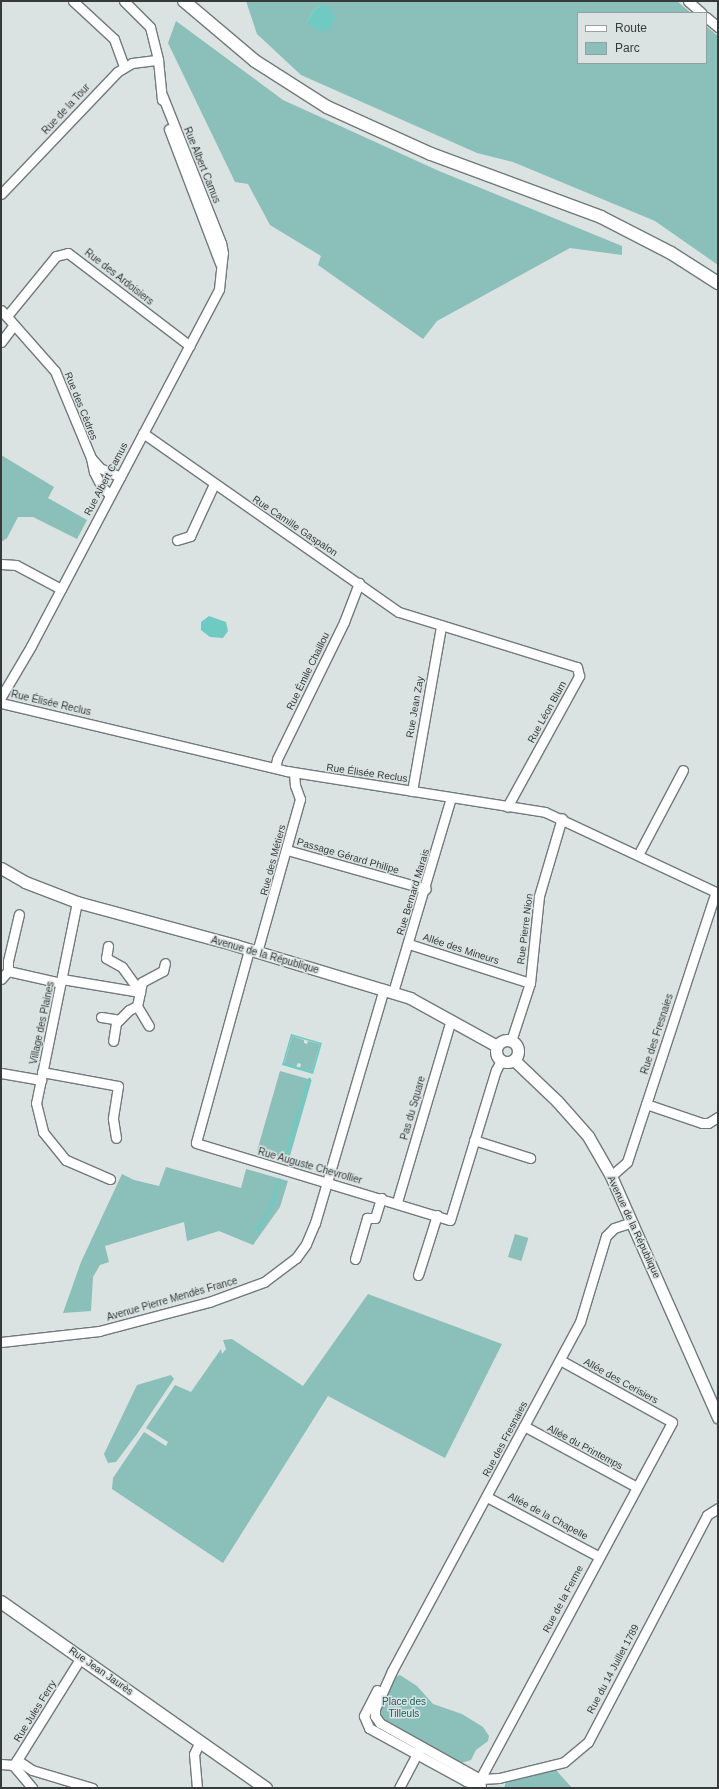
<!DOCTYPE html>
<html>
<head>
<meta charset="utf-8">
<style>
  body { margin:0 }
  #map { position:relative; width:719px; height:1789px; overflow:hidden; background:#dae3e2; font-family:Arial,sans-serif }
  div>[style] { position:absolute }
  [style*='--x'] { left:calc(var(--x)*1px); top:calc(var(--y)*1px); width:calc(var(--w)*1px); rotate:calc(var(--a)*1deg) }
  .green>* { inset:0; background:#8abfba; transform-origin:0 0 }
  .water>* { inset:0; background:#6ecac3 }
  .stream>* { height:3px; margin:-1.5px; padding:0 1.5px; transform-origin:1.5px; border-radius:1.5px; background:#6ecac3 }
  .roads { filter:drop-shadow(1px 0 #727979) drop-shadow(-1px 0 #727979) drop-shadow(0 1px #727979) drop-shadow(0 -1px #727979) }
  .minor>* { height:9px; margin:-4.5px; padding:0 4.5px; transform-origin:4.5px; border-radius:4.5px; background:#fff }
  .tertiary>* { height:11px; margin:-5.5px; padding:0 5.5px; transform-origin:5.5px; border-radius:5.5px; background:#fff }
  .tertiary>.ring { margin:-5.5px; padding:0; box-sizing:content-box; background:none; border:11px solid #fff; border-radius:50% }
  .secondary>* { height:12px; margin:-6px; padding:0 6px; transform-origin:6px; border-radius:6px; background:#fff }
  span { translate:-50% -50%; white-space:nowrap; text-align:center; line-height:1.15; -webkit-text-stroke:3px #dae3e2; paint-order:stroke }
  .street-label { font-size:10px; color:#373a3a }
  .park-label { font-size:10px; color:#16635f }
  .frame { position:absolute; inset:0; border:2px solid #373a3a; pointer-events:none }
  .legend { position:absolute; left:577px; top:12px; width:130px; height:52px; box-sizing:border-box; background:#dae3e2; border:1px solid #999f9f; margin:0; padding:5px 7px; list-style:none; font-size:12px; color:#373a3a }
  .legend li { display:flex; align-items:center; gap:8px; height:20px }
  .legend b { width:20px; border:1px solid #999f9f }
</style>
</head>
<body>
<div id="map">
  <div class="green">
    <i style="clip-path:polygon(evenodd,246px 1px,677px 1px,691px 13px,578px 13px,578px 63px,706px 63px,706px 26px,718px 36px,718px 265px,655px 221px,513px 162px,477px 153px,301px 75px,257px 34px,246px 1px,320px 6px,335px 17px,307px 22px,314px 10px,320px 6px)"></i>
    <i style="clip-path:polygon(176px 21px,283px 100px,439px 171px,622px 246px,622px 255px,570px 248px,437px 321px,423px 339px,318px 265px,321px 256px,270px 225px,248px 184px,235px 182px,168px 43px)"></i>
    <i style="clip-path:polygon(1px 455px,54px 487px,48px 498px,87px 520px,77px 539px,33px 517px,18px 517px,7px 538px,1px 542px)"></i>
    <i style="clip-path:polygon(292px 1036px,304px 1040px,304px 1043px,307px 1044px,308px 1041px,320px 1044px,312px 1071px,300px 1068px,301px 1064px,298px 1063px,296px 1067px,284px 1064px)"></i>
    <i style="left:280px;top:1071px;width:33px;height:82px;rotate:16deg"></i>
    <i style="clip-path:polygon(166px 1167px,241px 1188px,246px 1169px,288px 1181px,280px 1207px,253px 1245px,219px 1231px,187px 1241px,184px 1222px,105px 1246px,109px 1262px,100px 1265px,93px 1277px,91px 1311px,63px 1313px,81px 1262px,122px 1174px,134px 1180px,159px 1186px)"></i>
    <i style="left:515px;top:1234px;width:14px;height:24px;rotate:17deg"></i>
    <i style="clip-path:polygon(368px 1294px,502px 1344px,445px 1458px,328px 1396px,223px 1563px,112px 1489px,113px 1478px,144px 1432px,166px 1446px,168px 1442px,146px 1428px,175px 1385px,191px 1392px,221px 1349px,222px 1354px,226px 1349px,223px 1340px,232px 1339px,303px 1386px)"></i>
    <i style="clip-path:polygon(171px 1375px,174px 1379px,137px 1434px,116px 1462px,108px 1463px,104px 1454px,137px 1385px)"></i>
    <i style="clip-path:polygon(400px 1675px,417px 1686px,433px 1704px,462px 1714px,483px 1727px,489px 1736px,488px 1741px,476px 1750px,471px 1760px,461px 1763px,379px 1718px,378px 1707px,393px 1678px)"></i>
    <i style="clip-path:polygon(556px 1770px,572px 1788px,504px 1788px,506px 1782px)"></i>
  </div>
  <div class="water">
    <i style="clip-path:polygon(320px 6px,329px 7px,335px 17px,330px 28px,320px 32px,307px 22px,314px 10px)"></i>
    <i style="clip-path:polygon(209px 616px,226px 622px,228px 631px,223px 638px,210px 637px,201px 630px,201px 622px)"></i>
    <i style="clip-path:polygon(evenodd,291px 1034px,322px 1043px,313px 1074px,282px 1065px,291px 1034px,292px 1036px,320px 1044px,312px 1071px,284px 1063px,292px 1036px)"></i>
  </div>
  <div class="stream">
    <i style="--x:285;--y:1158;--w:83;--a:-73.1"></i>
    <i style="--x:255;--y:1231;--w:27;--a:-56"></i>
    <i style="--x:270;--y:1209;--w:31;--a:-73"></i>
  </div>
  <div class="roads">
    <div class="minor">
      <i style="--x:73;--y:1;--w:56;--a:42.8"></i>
      <i style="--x:114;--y:39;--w:29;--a:70"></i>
      <i style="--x:124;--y:1;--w:37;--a:45"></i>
      <i style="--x:150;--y:27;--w:34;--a:76"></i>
      <i style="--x:158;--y:60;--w:40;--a:84.3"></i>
      <i style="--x:688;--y:1;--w:18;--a:41"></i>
      <i style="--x:706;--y:17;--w:16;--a:40"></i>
      <i style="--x:169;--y:129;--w:143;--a:69.2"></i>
      <i style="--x:1;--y:194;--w:168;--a:-46.4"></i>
      <i style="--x:117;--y:72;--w:17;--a:-31"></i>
      <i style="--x:132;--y:63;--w:26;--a:-7"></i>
      <i style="--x:1;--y:310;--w:81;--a:48.5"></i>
      <i style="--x:55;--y:371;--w:94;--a:67.5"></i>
      <i style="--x:91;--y:458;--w:14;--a:78"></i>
      <i style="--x:94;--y:472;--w:16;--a:63"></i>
      <i style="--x:101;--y:486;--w:13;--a:45"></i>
      <i style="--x:7;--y:316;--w:77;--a:-50.8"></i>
      <i style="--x:56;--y:256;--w:12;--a:-14"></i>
      <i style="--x:68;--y:253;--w:153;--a:37.3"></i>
      <i style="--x:1;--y:342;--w:21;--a:-53"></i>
      <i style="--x:143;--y:433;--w:312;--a:35"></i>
      <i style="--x:399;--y:612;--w:186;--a:17.2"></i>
      <i style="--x:577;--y:667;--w:9;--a:77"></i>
      <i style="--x:579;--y:676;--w:149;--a:118.8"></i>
      <i style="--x:92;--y:459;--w:12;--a:48"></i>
      <i style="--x:100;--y:468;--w:22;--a:24"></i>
      <i style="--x:177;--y:540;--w:14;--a:-17"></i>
      <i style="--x:190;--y:536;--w:57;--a:-65.2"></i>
      <i style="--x:1;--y:564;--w:15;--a:4"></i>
      <i style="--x:16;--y:565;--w:51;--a:28.1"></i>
      <i style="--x:1;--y:697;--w:59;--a:-59.5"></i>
      <i style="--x:31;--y:646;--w:403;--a:-62.2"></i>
      <i style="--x:219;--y:289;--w:36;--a:-84"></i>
      <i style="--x:223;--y:253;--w:10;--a:-101"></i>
      <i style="--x:221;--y:243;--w:159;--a:-111.7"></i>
      <i style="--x:1;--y:703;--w:294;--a:13.4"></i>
      <i style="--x:287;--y:771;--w:261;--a:9"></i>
      <i style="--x:545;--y:812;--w:191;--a:25.1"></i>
      <i style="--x:275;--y:768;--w:9;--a:-77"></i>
      <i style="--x:277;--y:759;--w:153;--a:-63.9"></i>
      <i style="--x:344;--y:622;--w:42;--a:-69"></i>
      <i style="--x:412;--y:791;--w:168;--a:-80"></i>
      <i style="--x:287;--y:850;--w:144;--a:15.7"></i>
      <i style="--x:638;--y:855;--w:96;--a:-62.1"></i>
      <i style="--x:77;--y:902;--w:205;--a:101.5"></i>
      <i style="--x:36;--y:1103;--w:30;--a:76"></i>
      <i style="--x:43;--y:1132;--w:36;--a:51"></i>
      <i style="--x:66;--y:1160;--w:48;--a:23.4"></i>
      <i style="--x:409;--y:944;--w:127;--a:17.9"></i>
      <i style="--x:108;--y:946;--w:12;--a:99"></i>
      <i style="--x:106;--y:958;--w:18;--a:29"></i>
      <i style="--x:122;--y:967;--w:31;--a:54"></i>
      <i style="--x:140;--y:992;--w:14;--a:102"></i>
      <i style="--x:137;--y:1006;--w:9;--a:153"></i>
      <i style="--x:129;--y:1010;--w:18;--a:135"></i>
      <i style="--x:116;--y:1023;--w:18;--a:99"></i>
      <i style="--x:249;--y:950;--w:200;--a:105.4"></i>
      <i style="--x:196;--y:1143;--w:265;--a:16.9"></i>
      <i style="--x:450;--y:1220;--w:157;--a:-73"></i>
      <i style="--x:496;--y:1070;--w:10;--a:-61"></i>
      <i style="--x:257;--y:952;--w:159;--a:-74.3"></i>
      <i style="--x:300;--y:799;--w:15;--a:-110"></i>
      <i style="--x:295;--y:785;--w:12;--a:-95"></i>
      <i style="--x:8;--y:971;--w:10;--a:-90"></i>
      <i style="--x:8;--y:961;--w:48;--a:-76.8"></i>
      <i style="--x:1;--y:979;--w:11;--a:-49"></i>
      <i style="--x:8;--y:971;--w:54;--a:12.8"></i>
      <i style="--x:62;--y:979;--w:79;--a:9.5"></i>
      <i style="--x:140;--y:992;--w:10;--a:-79"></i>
      <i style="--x:142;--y:982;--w:24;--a:-28"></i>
      <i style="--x:163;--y:971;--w:8;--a:-76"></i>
      <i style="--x:393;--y:992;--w:202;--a:-73.4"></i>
      <i style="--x:137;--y:1006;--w:23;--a:59"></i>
      <i style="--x:101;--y:1017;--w:18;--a:9"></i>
      <i style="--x:511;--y:1041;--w:61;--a:-71.9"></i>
      <i style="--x:530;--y:983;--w:87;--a:-84.1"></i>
      <i style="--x:539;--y:896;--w:81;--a:-73.6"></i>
      <i style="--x:42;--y:1072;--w:77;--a:10.4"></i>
      <i style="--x:118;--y:1086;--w:33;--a:99"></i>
      <i style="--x:113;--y:1119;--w:19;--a:81"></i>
      <i style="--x:1;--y:1073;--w:41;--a:9.9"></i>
      <i style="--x:646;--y:1104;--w:59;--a:18.7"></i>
      <i style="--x:702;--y:1123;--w:6;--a:0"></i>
      <i style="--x:708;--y:1123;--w:12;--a:-31"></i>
      <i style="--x:474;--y:1140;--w:59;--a:17.8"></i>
      <i style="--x:611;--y:1176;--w:21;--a:-41"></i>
      <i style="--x:627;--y:1162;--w:284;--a:-71.8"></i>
      <i style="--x:397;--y:1202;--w:190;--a:-73.5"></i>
      <i style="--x:355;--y:1259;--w:43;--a:-73.7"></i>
      <i style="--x:367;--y:1218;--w:8;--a:0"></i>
      <i style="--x:375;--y:1218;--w:21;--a:-73"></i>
      <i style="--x:418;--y:1275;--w:63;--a:-72.4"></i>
      <i style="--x:1;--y:1342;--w:99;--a:-6.4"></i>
      <i style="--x:99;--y:1331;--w:114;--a:-14.8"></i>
      <i style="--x:209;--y:1302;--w:59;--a:-20"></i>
      <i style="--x:264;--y:1282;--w:40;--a:-37"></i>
      <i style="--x:296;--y:1258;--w:17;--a:-54"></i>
      <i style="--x:306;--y:1244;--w:23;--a:-67"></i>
      <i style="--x:315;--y:1223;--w:244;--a:-73.6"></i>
      <i style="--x:524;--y:1426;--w:126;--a:28.4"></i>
      <i style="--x:487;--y:1497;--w:126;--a:28"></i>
      <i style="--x:377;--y:1690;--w:29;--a:117"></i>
      <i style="--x:364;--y:1716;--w:13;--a:67"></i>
      <i style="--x:369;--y:1728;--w:111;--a:28.7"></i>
      <i style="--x:466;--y:1781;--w:15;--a:20"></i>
      <i style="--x:17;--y:1760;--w:18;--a:34"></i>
      <i style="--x:32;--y:1770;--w:63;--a:16.7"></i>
      <i style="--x:1;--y:1764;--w:12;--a:5"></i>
      <i style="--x:13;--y:1765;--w:6;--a:-51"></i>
      <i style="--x:17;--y:1760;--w:121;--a:-58.1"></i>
      <i style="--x:13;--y:1765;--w:30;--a:50"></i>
      <i style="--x:480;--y:1779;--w:115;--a:-150.8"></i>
      <i style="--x:380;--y:1723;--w:9;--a:-126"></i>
      <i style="--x:375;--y:1716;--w:7;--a:-90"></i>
      <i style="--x:375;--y:1709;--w:42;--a:-65.9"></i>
      <i style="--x:392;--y:1671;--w:396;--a:-61.7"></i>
      <i style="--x:580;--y:1322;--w:90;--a:-73.2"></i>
      <i style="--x:606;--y:1236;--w:11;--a:-45"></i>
      <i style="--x:614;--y:1228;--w:19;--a:-18"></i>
      <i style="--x:480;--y:1779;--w:19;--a:-3"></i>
      <i style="--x:499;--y:1778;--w:67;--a:-13.8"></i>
      <i style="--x:564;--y:1762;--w:31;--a:-40"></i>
      <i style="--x:588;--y:1742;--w:256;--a:-62.3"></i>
      <i style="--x:707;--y:1515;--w:13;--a:-32"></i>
      <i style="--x:197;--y:1788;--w:34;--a:-95"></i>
      <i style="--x:194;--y:1754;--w:14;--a:-65"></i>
      <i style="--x:399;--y:1788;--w:43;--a:-62.2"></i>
      <i style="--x:481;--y:1788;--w:9;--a:-96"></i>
      <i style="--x:480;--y:1779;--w:405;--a:-61.7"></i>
      <i style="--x:672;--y:1422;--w:128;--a:-151"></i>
    </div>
    <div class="tertiary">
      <i style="--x:1;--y:868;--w:28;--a:30"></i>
      <i style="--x:25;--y:882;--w:56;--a:21"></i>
      <i style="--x:77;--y:902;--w:164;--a:15.2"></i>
      <i style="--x:235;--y:945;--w:183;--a:16.8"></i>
      <i style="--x:410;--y:998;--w:99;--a:28.9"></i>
      <i class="ring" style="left:496px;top:1040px;width:11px;height:11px"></i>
      <i style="--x:514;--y:1060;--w:59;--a:43.6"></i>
      <i style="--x:557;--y:1101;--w:47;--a:48.5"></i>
      <i style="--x:588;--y:1136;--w:46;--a:60.1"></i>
      <i style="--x:611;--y:1176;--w:264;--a:66.1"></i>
    </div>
    <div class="secondary">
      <i style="--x:184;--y:1;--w:93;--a:40.2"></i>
      <i style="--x:255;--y:61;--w:85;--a:32.6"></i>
      <i style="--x:327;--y:107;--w:114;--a:24.3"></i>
      <i style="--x:431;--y:154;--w:181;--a:20.3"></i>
      <i style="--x:601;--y:217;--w:79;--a:27.2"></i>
      <i style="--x:671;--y:253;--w:56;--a:32.6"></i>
      <i style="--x:1;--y:1602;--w:324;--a:35.1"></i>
    </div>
  </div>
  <div class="street-label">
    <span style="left:66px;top:109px;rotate:-47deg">Rue de la Tour</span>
    <span style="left:202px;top:165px;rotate:68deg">Rue Albert Camus</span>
    <span style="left:119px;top:277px;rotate:38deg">Rue des Ardoisiers</span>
    <span style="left:81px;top:406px;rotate:68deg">Rue des Cèdres</span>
    <span style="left:106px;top:479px;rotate:-62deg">Rue Albert Camus</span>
    <span style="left:295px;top:526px;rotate:34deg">Rue Camille Gaspalon</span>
    <span style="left:308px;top:671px;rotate:-64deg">Rue Émile Chaillou</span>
    <span style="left:51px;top:703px;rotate:13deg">Rue Élisée Reclus</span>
    <span style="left:415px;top:707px;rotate:-80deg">Rue Jean Zay</span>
    <span style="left:547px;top:712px;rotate:-61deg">Rue Léon Blum</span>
    <span style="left:367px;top:773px;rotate:8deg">Rue Élisée Reclus</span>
    <span style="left:348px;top:856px;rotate:16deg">Passage Gérard Philipe</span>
    <span style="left:273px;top:860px;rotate:-75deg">Rue des Métiers</span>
    <span style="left:413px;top:892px;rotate:-73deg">Rue Bernard Marais</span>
    <span style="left:525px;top:929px;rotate:-83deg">Rue Pierre Nion</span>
    <span style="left:461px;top:949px;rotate:18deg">Allée des Mineurs</span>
    <span style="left:265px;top:955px;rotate:16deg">Avenue de la République</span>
    <span style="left:42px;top:1023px;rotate:-78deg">Village des Plaines</span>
    <span style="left:657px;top:1034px;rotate:-72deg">Rue des Fresnaies</span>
    <span style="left:413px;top:1108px;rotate:-74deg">Pas du Square</span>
    <span style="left:310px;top:1166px;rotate:16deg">Rue Auguste Chevrollier</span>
    <span style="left:634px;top:1227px;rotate:65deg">Avenue de la République</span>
    <span style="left:172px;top:1299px;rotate:-16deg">Avenue Pierre Mendès France</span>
    <span style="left:621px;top:1381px;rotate:29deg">Allée des Cerisiers</span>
    <span style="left:505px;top:1439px;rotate:-62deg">Rue des Fresnaies</span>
    <span style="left:585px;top:1447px;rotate:28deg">Allée du Printemps</span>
    <span style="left:548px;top:1516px;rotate:28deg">Allée de la Chapelle</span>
    <span style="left:563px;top:1599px;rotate:-62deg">Rue de la Ferme</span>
    <span style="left:613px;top:1669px;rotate:-62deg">Rue du 14 Juillet 1789</span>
    <span style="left:101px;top:1671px;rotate:35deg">Rue Jean Jaurès</span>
    <span style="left:35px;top:1711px;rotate:-58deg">Rue Jules Ferry</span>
  </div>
  <div class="park-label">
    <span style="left:404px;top:1707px">Place des<br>Tilleuls</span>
  </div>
  <div class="frame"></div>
  <ul class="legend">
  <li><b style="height:5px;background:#fff"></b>Route</li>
  <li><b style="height:11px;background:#8abfba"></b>Parc</li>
  </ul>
</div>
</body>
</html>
